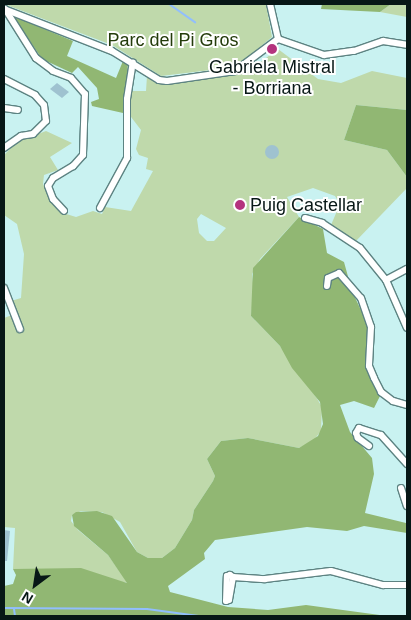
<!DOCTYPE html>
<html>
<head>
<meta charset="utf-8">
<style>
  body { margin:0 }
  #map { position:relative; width:411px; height:620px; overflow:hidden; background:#c9f2f1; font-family:Helvetica,sans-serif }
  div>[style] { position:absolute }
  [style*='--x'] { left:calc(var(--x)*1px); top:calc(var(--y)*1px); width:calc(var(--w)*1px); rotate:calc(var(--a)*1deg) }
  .green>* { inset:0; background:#bfd9ab }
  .forest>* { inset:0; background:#91b773 }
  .stream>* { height:2px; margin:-1px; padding:0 1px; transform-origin:1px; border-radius:1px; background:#91befd }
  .building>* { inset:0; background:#9fc2d0 }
  .round { border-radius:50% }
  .roads { filter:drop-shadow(1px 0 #5d8382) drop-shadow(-1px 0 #5d8382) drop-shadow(0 1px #5d8382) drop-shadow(0 -1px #5d8382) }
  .street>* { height:6px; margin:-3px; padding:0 3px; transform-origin:3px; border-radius:3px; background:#fff }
  .dots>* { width:14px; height:14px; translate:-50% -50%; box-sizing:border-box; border:2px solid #fff; border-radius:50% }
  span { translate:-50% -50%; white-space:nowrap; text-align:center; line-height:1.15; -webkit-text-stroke:4px #fff; paint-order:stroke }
  .park-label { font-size:18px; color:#243c0b }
  .poi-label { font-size:18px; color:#071716 }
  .left { translate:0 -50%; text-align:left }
  .frame { position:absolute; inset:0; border:5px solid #071716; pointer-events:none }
  .north { position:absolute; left:10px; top:560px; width:50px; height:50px; -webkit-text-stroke:4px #fff; paint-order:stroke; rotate:211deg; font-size:14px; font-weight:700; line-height:20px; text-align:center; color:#071716 }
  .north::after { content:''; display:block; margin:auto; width:18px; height:22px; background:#071716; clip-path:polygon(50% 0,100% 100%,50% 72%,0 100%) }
</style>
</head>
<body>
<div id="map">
  <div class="green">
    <i style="clip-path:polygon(4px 4px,266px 4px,272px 37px,236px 67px,161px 76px,112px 45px)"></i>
    <i style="clip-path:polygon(391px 4px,407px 4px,407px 17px,380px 12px)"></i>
    <i style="clip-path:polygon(evenodd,278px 49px,318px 79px,341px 83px,372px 71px,407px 78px,407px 110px,356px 105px,344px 140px,387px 150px,407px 177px,407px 188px,355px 242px,331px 225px,340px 204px,335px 196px,313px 188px,287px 197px,299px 217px,260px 259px,252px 274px,254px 291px,251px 316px,280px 346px,316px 397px,322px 407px,321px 431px,313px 441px,299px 448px,248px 438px,221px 441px,207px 459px,215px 476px,213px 481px,194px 510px,192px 520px,175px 548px,162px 558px,148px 558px,137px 552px,120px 522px,102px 512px,81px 511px,72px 515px,71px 521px,78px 530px,108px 555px,128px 583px,49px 569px,13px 569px,15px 528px,4px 527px,4px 318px,15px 314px,11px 301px,21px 298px,24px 254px,17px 224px,4px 215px,4px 155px,17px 142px,46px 131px,72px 143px,50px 157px,58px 170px,44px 175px,43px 184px,52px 203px,63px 213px,76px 217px,93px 211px,102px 214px,105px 207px,131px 211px,153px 171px,146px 169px,148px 158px,139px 155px,136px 149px,141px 130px,128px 113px,131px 91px,146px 91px,147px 76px,161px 83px,171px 84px,246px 73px,278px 49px,201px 214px,226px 228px,214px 241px,207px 241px,199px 233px,197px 219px,201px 214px)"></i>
  </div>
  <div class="forest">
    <i style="clip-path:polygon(322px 4px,391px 4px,380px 12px,321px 9px)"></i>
    <i style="clip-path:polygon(13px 16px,73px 41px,67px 56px,116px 78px,123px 61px,128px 64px,123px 113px,92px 106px,91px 102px,99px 99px,97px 88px,78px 67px,72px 73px,42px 59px)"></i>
    <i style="clip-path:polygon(356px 105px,407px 110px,407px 177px,387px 150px,344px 140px)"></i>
    <i style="clip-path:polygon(299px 217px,323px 229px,327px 253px,344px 262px,352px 291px,367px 323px,370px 379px,380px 396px,374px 408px,354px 401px,340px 405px,350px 432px,372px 458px,374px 474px,365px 513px,406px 523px,407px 533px,364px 526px,347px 531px,307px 527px,215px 540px,204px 553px,205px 559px,168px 586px,170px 592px,228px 607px,268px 610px,306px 605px,387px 616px,4px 616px,4px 586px,13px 584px,16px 575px,13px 569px,81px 568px,127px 583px,108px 555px,74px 526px,72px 515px,76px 512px,97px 511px,112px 516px,137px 552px,148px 558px,162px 558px,175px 548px,192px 520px,194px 510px,213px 481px,215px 476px,207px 459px,221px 441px,248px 438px,299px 448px,318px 436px,323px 424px,320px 402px,292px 368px,280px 346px,251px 316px,253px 268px)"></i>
  </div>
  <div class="stream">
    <i style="--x:169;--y:4;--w:32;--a:35"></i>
    <i style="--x:4;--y:608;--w:143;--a:0.4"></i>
    <i style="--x:147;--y:609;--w:52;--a:7.7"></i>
    <i style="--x:14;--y:609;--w:7;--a:82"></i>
  </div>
  <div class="building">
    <i style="clip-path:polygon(57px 83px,69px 92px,62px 98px,50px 89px)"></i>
    <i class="round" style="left:265px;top:145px;width:14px;height:14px"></i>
    <i style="clip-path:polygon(4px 530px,10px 531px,7px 561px,4px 561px)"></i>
  </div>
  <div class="roads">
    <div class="street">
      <i style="--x:270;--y:4;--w:36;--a:77"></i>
      <i style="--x:4;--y:9;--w:116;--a:21.3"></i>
      <i style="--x:112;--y:51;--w:55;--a:31.7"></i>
      <i style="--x:159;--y:80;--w:8;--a:7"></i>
      <i style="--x:167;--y:81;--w:69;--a:-8.4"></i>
      <i style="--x:235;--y:71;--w:54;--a:-36.7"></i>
      <i style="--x:5;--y:9;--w:58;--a:57.7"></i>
      <i style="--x:36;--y:58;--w:21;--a:37"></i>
      <i style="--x:53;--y:71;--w:19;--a:21"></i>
      <i style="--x:71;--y:78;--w:21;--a:49"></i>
      <i style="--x:85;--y:94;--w:61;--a:91.9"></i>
      <i style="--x:83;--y:155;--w:15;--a:132"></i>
      <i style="--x:73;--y:166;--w:23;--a:149"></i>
      <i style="--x:53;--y:178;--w:9;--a:122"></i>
      <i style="--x:48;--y:186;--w:14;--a:69"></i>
      <i style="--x:53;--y:199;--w:16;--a:47"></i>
      <i style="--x:278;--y:39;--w:49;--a:19.2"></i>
      <i style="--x:324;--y:55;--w:30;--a:-8"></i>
      <i style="--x:354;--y:51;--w:31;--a:-19"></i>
      <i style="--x:383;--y:41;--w:24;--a:9"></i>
      <i style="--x:4;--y:79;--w:35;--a:27"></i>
      <i style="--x:35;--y:95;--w:13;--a:48"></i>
      <i style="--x:44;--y:105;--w:16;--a:83"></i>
      <i style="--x:46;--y:121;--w:18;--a:135"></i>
      <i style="--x:33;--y:134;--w:12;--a:171"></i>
      <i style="--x:21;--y:136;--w:21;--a:145"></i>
      <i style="--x:4;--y:108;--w:14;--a:8"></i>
      <i style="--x:100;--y:208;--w:57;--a:-61.6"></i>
      <i style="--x:127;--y:158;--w:59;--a:-90"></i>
      <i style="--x:127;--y:99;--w:37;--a:-81"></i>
      <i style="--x:305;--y:218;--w:18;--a:16"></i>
      <i style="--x:322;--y:223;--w:45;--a:33.3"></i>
      <i style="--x:360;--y:248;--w:41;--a:50.9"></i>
      <i style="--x:386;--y:280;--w:52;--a:66.4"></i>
      <i style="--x:386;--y:280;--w:24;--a:-28"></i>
      <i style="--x:327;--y:286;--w:8;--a:-83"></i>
      <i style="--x:328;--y:278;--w:12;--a:-24"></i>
      <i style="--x:339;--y:273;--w:33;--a:49"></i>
      <i style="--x:361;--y:298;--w:31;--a:71"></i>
      <i style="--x:371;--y:327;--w:39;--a:93"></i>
      <i style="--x:369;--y:366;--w:13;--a:67"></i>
      <i style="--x:374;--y:378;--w:16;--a:63"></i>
      <i style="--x:381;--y:392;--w:15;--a:37"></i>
      <i style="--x:393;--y:401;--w:15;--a:16"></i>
      <i style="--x:4;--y:288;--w:44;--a:68.7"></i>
      <i style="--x:369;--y:446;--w:14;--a:-144"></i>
      <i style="--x:358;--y:438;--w:5;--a:-112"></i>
      <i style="--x:356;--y:433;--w:6;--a:-59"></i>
      <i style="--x:359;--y:428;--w:23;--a:18"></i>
      <i style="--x:381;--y:435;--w:39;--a:48"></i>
      <i style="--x:401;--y:488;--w:19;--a:72"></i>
      <i style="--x:230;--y:575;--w:4;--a:34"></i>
      <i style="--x:233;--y:577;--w:23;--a:100"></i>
      <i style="--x:229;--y:600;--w:3;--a:162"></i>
      <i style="--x:226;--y:601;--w:25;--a:-88"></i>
      <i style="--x:227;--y:576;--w:3;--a:-18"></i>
      <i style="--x:233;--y:577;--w:32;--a:4"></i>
      <i style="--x:265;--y:579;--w:66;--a:-6.9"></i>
      <i style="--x:331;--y:571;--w:54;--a:15.1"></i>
      <i style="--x:383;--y:585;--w:24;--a:0"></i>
    </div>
  </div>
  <div class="dots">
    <i style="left:272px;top:49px;background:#b4337e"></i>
    <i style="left:240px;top:205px;background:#b4337e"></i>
  </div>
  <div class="park-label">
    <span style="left:173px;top:40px">Parc del Pi Gros</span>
  </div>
  <div class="poi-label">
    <span style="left:272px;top:78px">Gabriela Mistral<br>- Borriana</span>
    <span class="left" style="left:250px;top:205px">Puig Castellar</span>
  </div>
  <div class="frame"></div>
  <div class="north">N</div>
</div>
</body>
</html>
